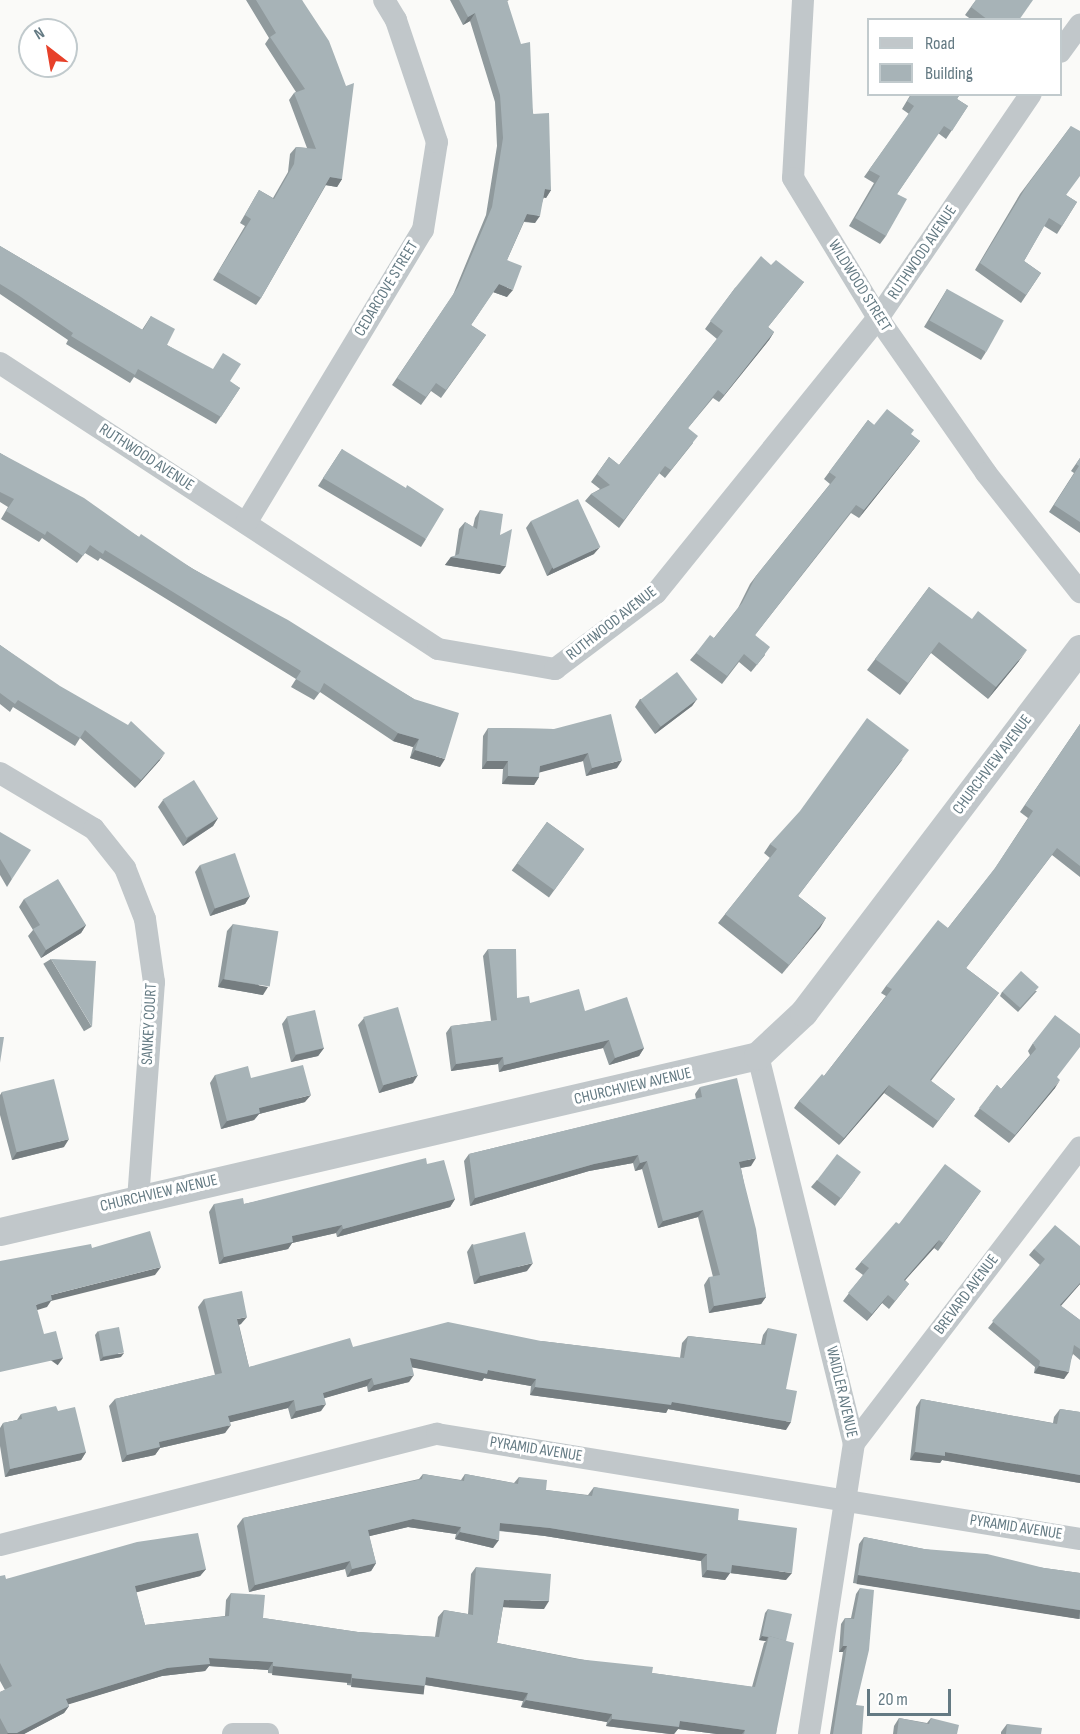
<!DOCTYPE html>
<html>
<head>
<meta charset="utf-8">
<style>
  body { margin:0 }
  #map { position:relative; width:1080px; height:1734px; overflow:hidden; background:#fafaf8; font-family:"Sofia Sans Condensed",sans-serif }
  div>[style] { position:absolute }
  [style*='--x'] { left:calc(var(--x)*1px); top:calc(var(--y)*1px); width:calc(var(--w)*1px); rotate:calc(var(--a)*1deg) }
  .minor>* { height:22px; margin:-11px; padding:0 11px; transform-origin:11px; border-radius:11px; background:#c1c7ca }
  .tertiary>* { height:28px; margin:-14px; padding:0 14px; transform-origin:14px; border-radius:14px; background:#c1c7ca }
  .wall>* { inset:0; background:#909a9d; transform-origin:0 0 }
  .shaded-wall>* { inset:0; background:#757d80; transform-origin:0 0 }
  .building>* { inset:0; background:#a7b3b7; transform-origin:0 0 }
  span { translate:-50% -50%; white-space:nowrap; text-align:center; line-height:1.15; -webkit-text-stroke:6px #fff; paint-order:stroke }
  .street-label { font-size:16px; color:#647a83 }
  .legend { position:absolute; left:867px; top:18px; width:195px; height:78px; box-sizing:border-box; background:#fff; border:2px solid #c1cacd; margin:0; padding:8px 10px; list-style:none; font-size:18px; color:#647a83 }
  .legend li { display:flex; align-items:center; gap:12px; height:30px }
  .legend b { width:30px; border:2px solid #c1cacd }
  .north { position:absolute; left:18px; top:18px; width:60px; height:60px; box-sizing:border-box; background:#fff; border:2px solid #c1cacd; border-radius:50%; rotate:329deg; font-size:16px; font-weight:700; line-height:24px; text-align:center; color:#647a83 }
  .north::after { content:''; display:block; margin:auto; width:21px; height:27px; background:#e7412a; clip-path:polygon(50% 0,100% 100%,50% 72%,0 100%) }
  .scale { position:absolute; left:867px; top:1689px; width:84px; height:27px; box-sizing:border-box; border:3px solid #647a83; border-top:0; padding-left:8px; font-size:18px; line-height:21px; white-space:nowrap; color:#647a83; -webkit-text-stroke:4px #fff; paint-order:stroke }
</style>
</head>
<body>
<div id="map">
  <div class="minor">
    <i style="--x:803;--y:0;--w:178;--a:93.2"></i>
    <i style="--x:793;--y:178;--w:164;--a:58.7"></i>
    <i style="--x:878;--y:318;--w:189;--a:55.1"></i>
    <i style="--x:986;--y:473;--w:152;--a:51.7"></i>
    <i style="--x:1060;--y:52;--w:34;--a:-54"></i>
    <i style="--x:0;--y:363;--w:523;--a:33.14"></i>
    <i style="--x:438;--y:649;--w:119;--a:9.7"></i>
    <i style="--x:555;--y:669;--w:126;--a:-37"></i>
    <i style="--x:656;--y:593;--w:353;--a:-51.1"></i>
    <i style="--x:878;--y:318;--w:271;--a:-55.7"></i>
    <i style="--x:246;--y:523;--w:342;--a:-58.9"></i>
    <i style="--x:423;--y:230;--w:89;--a:-81"></i>
    <i style="--x:437;--y:142;--w:129;--a:-108.6"></i>
    <i style="--x:396;--y:20;--w:23;--a:-121"></i>
    <i style="--x:0;--y:773;--w:109;--a:30.8"></i>
    <i style="--x:94;--y:829;--w:50;--a:51.5"></i>
    <i style="--x:125;--y:868;--w:55;--a:68.6"></i>
    <i style="--x:145;--y:919;--w:64;--a:81.9"></i>
    <i style="--x:154;--y:982;--w:217;--a:94.2"></i>
    <i style="--x:758;--y:1056;--w:399;--a:76.1"></i>
    <i style="--x:854;--y:1443;--w:294;--a:98.8"></i>
    <i style="--x:854;--y:1443;--w:372;--a:-52.6"></i>
    <i style="--x:0;--y:1545;--w:451;--a:-14.3"></i>
    <i style="--x:437;--y:1434;--w:652;--a:9.27"></i>
    <i style="--x:233;--y:1734;--w:35;--a:0"></i>
  </div>
  <div class="tertiary">
    <i style="--x:0;--y:1232;--w:778;--a:-13.07"></i>
    <i style="--x:758;--y:1056;--w:63;--a:-43.1"></i>
    <i style="--x:804;--y:1013;--w:457;--a:-52.8"></i>
  </div>
  <div class="wall">
    <i style="clip-path:polygon(246px 0,302px 0,342px 179px,337px 187px,326px 185px,261px 298px,256px 305px,213px 280px,245px 226px,240px 223px,259px 190px,273px 198px,288px 172px,290px 154px,296px 147px,307px 148px,289px 100px,294px 93px,296px 92px,265px 44px,269px 38px)"></i>
    <i style="clip-path:polygon(450px 0,509px 0,507px 1px,551px 190px,546px 198px,544px 197px,535px 223px,524px 222px,507px 260px,507px 297px,493px 292px,471px 325px,486px 335px,441px 398px,431px 391px,421px 405px,392px 385px,453px 295px,486px 215px,497px 146px,495px 102px,470px 21px,463px 25px)"></i>
    <i style="clip-path:polygon(976px 0,1019px 20px,972px 20px,965px 15px)"></i>
    <i style="clip-path:polygon(911px 94px,960px 94px,957px 99px,968px 106px,946px 139px,938px 133px,897px 194px,886px 236px,880px 244px,849px 226px,874px 183px,864px 177px,909px 114px,902px 109px)"></i>
    <i style="clip-path:polygon(1071px 126px,1066px 195px,1077px 202px,1057px 234px,1044px 226px,1024px 261px,1041px 273px,1021px 303px,975px 270px,1020px 194px)"></i>
    <i style="clip-path:polygon(0 246px,142px 330px,151px 316px,167px 345px,240px 388px,216px 424px,134px 377px,130px 383px,66px 344px,68px 340px,0 294px)"></i>
    <i style="clip-path:polygon(771px 265px,804px 282px,768px 327px,774px 332px,769px 340px,719px 402px,713px 398px,688px 428px,693px 443px,665px 478px,659px 473px,619px 528px,585px 501px,591px 494px,600px 489px,591px 482px,609px 457px,619px 465px,717px 339px,705px 329px,735px 288px)"></i>
    <i style="clip-path:polygon(947px 289px,986px 352px,981px 360px,924px 327px)"></i>
    <i style="clip-path:polygon(868px 420px,874px 425px,911px 435px,920px 441px,859px 518px,851px 513px,755px 635px,765px 655px,751px 672px,739px 662px,722px 684px,690px 660px,696px 653px,714px 638px,738px 608px,750px 584px,756px 576px,830px 484px,824px 479px)"></i>
    <i style="clip-path:polygon(342px 449px,426px 539px,421px 547px,318px 486px)"></i>
    <i style="clip-path:polygon(0 453px,139px 537px,414px 699px,440px 767px,410px 758px,413px 747px,393px 741px,320px 692px,314px 700px,291px 687px,296px 679px,100px 558px,98px 561px,85px 553px,77px 563px,42px 538px,39px 542px,1px 519px,8px 507px,0 502px)"></i>
    <i style="clip-path:polygon(1080px 458px,1080px 533px,1049px 512px,1074px 473px,1071px 471px)"></i>
    <i style="clip-path:polygon(480px 510px,500px 535px,500px 574px,445px 565px,451px 557px,455px 556px,459px 529px,465px 522px,473px 527px,475px 518px)"></i>
    <i style="clip-path:polygon(531px 521px,594px 554px,547px 576px,526px 528px)"></i>
    <i style="clip-path:polygon(929px 587px,1019px 661px,988px 699px,931px 653px,900px 695px,867px 670px)"></i>
    <i style="clip-path:polygon(0 645px,160px 760px,135px 788px,80px 738px,75px 746px,13px 707px,10px 712px,0 704px)"></i>
    <i style="clip-path:polygon(640px 699px,697px 699px,692px 706px,655px 734px,635px 707px)"></i>
    <i style="clip-path:polygon(1080px 724px,1080px 877px,1052px 855px,966px 968px,999px 993px,931px 1081px,955px 1099px,933px 1128px,884px 1093px,839px 1145px,794px 1108px,799px 1101px,824px 1076px,886px 996px,881px 993px,886px 986px,948px 928px,994px 870px,1028px 818px,1020px 812px)"></i>
    <i style="clip-path:polygon(488px 728px,554px 729px,617px 768px,586px 776px,583px 761px,539px 772px,539px 777px,534px 785px,502px 784px,503px 769px,482px 769px,483px 736px)"></i>
    <i style="clip-path:polygon(903px 759px,798px 896px,826px 918px,782px 974px,718px 923px,770px 858px,764px 853px,770px 844px)"></i>
    <i style="clip-path:polygon(163px 800px,218px 818px,213px 826px,183px 846px,158px 807px)"></i>
    <i style="left:547px;top:822px;width:46px;height:60px;rotate:36deg"></i>
    <i style="clip-path:polygon(0 832px,12px 879px,7px 887px,0 875px)"></i>
    <i style="clip-path:polygon(200px 865px,250px 896px,245px 904px,210px 916px,195px 872px)"></i>
    <i style="clip-path:polygon(24px 899px,86px 925px,81px 933px,41px 958px,28px 936px,33px 930px,19px 907px)"></i>
    <i style="clip-path:polygon(233px 924px,263px 995px,218px 987px,227px 931px)"></i>
    <i style="clip-path:polygon(488px 949px,517px 998px,530px 1003px,585px 1011px,644px 1048px,639px 1056px,609px 1065px,603px 1048px,499px 1072px,498px 1064px,451px 1071px,446px 1033px,451px 1026px,491px 1021px,483px 956px)"></i>
    <i style="left:51px;top:959px;width:79px;height:9px;rotate:59deg"></i>
    <i style="clip-path:polygon(1037px 991px,1018px 1012px,1000px 996px,1002px 992px)"></i>
    <i style="clip-path:polygon(287px 1017px,324px 1048px,318px 1056px,291px 1062px,282px 1024px)"></i>
    <i style="clip-path:polygon(364px 1018px,413px 1083px,379px 1093px,358px 1025px)"></i>
    <i style="clip-path:polygon(1033px 1043px,1057px 1078px,1055px 1088px,1009px 1143px,974px 1116px,997px 1085px,1001px 1089px,1030px 1055px,1028px 1051px)"></i>
    <i style="clip-path:polygon(215px 1075px,251px 1078px,305px 1102px,259px 1114px,254px 1120px,221px 1129px,210px 1083px)"></i>
    <i style="clip-path:polygon(700px 1087px,751px 1166px,741px 1168px,766px 1297px,761px 1304px,709px 1313px,704px 1285px,709px 1277px,713px 1277px,698px 1217px,658px 1228px,642px 1169px,635px 1171px,633px 1163px,589px 1171px,470px 1206px,464px 1161px,469px 1154px,696px 1099px,695px 1094px)"></i>
    <i style="clip-path:polygon(2px 1092px,64px 1147px,12px 1160px,0 1115px,0 1095px)"></i>
    <i style="clip-path:polygon(427px 1164px,455px 1199px,450px 1207px,337px 1237px,336px 1233px,292px 1243px,288px 1249px,219px 1264px,209px 1212px,214px 1204px,244px 1204px)"></i>
    <i style="clip-path:polygon(817px 1180px,855px 1180px,835px 1206px,811px 1187px)"></i>
    <i style="clip-path:polygon(981px 1191px,938px 1251px,934px 1248px,905px 1280px,909px 1284px,889px 1309px,882px 1303px,867px 1321px,843px 1301px,863px 1275px,855px 1269px,861px 1262px,899px 1224px)"></i>
    <i style="clip-path:polygon(472px 1244px,527px 1271px,474px 1284px,467px 1252px)"></i>
    <i style="clip-path:polygon(1080px 1246px,1080px 1284px,1061px 1306px,1080px 1320px,1080px 1360px,1073px 1354px,1064px 1379px,1034px 1373px,1035px 1367px,988px 1328px,1040px 1265px,1029px 1255px,1034px 1249px)"></i>
    <i style="clip-path:polygon(204px 1299px,241px 1324px,239px 1325px,249px 1367px,353px 1347px,541px 1341px,680px 1358px,682px 1343px,688px 1336px,761px 1344px,763px 1335px,768px 1328px,786px 1389px,786px 1430px,668px 1409px,666px 1413px,530px 1395px,531px 1386px,484px 1378px,482px 1381px,412px 1367px,409px 1382px,368px 1392px,367px 1386px,324px 1398px,321px 1411px,291px 1419px,288px 1408px,230px 1422px,225px 1433px,160px 1448px,155px 1455px,122px 1462px,109px 1406px,115px 1399px,215px 1375px,198px 1307px)"></i>
    <i style="clip-path:polygon(98px 1331px,121px 1357px,100px 1361px,95px 1335px)"></i>
    <i style="clip-path:polygon(921px 1399px,1053px 1423px,1054px 1417px,1060px 1409px,1080px 1412px,1080px 1483px,942px 1460px,940px 1463px,910px 1460px,916px 1407px)"></i>
    <i style="clip-path:polygon(58px 1411px,86px 1452px,81px 1460px,5px 1477px,0 1446px,0 1428px,3px 1423px,17px 1420px,21px 1414px)"></i>
    <i style="clip-path:polygon(423px 1474px,461px 1480px,465px 1474px,514px 1483px,519px 1477px,546px 1490px,588px 1495px,594px 1487px,738px 1520px,786px 1580px,730px 1573px,725px 1580px,702px 1577px,701px 1561px,545px 1536px,499px 1531px,493px 1548px,455px 1539px,456px 1534px,408px 1527px,369px 1536px,376px 1563px,371px 1571px,347px 1577px,345px 1569px,249px 1592px,237px 1526px,243px 1518px,419px 1479px)"></i>
    <i style="clip-path:polygon(864px 1537px,924px 1549px,1044px 1568px,1080px 1573px,1080px 1619px,853px 1583px,859px 1544px)"></i>
    <i style="clip-path:polygon(476px 1567px,544px 1609px,503px 1607px,497px 1643px,652px 1673px,752px 1687px,764px 1643px,766px 1641px,759px 1640px,765px 1613px,768px 1609px,786px 1641px,776px 1734px,717px 1734px,678px 1729px,674px 1734px,670px 1734px,606px 1726px,607px 1722px,521px 1707px,523px 1701px,425px 1685px,419px 1693px,347px 1685px,347px 1681px,268px 1673px,268px 1670px,209px 1666px,205px 1671px,162px 1676px,68px 1704px,69px 1706px,64px 1713px,24px 1734px,0 1734px,0 1692px,5px 1690px,0 1681px,0 1576px,6px 1579px,206px 1569px,200px 1576px,136px 1592px,145px 1625px,225px 1616px,226px 1600px,231px 1593px,263px 1618px,358px 1632px,435px 1637px,438px 1617px,444px 1610px,468px 1614px,471px 1574px)"></i>
    <i style="clip-path:polygon(860px 1588px,856px 1705px,862px 1734px,830px 1734px,843px 1652px,839px 1652px,841px 1624px,845px 1618px,851px 1618px,856px 1594px)"></i>
    <i style="clip-path:polygon(899px 1718px,927px 1723px,931px 1718px,957px 1734px,893px 1734px,894px 1726px)"></i>
    <i style="clip-path:polygon(1007px 1724px,1041px 1734px,1001px 1734px,1001px 1732px)"></i>
  </div>
  <div class="shaded-wall">
    <i style="clip-path:polygon(475px 13px,470px 21px,463px 25px,468px 17px)"></i>
    <i style="clip-path:polygon(330px 177px,342px 179px,337px 187px,325px 185px)"></i>
    <i style="clip-path:polygon(545px 189px,551px 190px,546px 198px,540px 197px)"></i>
    <i style="clip-path:polygon(527px 214px,540px 216px,535px 223px,522px 221px)"></i>
    <i style="clip-path:polygon(499px 284px,513px 290px,507px 297px,493px 292px)"></i>
    <i style="clip-path:polygon(774px 332px,769px 340px,719px 402px,724px 395px)"></i>
    <i style="clip-path:polygon(920px 441px,914px 449px,859px 518px,864px 510px)"></i>
    <i style="clip-path:polygon(600px 547px,594px 554px,547px 576px,552px 568px)"></i>
    <i style="clip-path:polygon(451px 557px,506px 566px,500px 574px,445px 565px)"></i>
    <i style="clip-path:polygon(1027px 650px,1019px 661px,988px 699px,996px 687px)"></i>
    <i style="clip-path:polygon(697px 699px,692px 706px,655px 734px,661px 726px)"></i>
    <i style="clip-path:polygon(398px 733px,419px 739px,413px 747px,393px 741px)"></i>
    <i style="clip-path:polygon(415px 750px,445px 759px,440px 767px,410px 758px)"></i>
    <i style="clip-path:polygon(165px 753px,160px 760px,135px 788px,141px 780px)"></i>
    <i style="clip-path:polygon(588px 753px,583px 761px,534px 774px,540px 766px)"></i>
    <i style="clip-path:polygon(622px 760px,617px 768px,586px 776px,592px 768px)"></i>
    <i style="clip-path:polygon(487px 761px,508px 761px,503px 769px,482px 769px)"></i>
    <i style="clip-path:polygon(508px 776px,539px 777px,534px 785px,502px 784px)"></i>
    <i style="clip-path:polygon(218px 818px,213px 826px,183px 846px,188px 838px)"></i>
    <i style="clip-path:polygon(250px 896px,245px 904px,210px 916px,215px 908px)"></i>
    <i style="clip-path:polygon(826px 918px,820px 928px,782px 974px,789px 965px)"></i>
    <i style="clip-path:polygon(86px 925px,81px 933px,41px 958px,46px 950px)"></i>
    <i style="clip-path:polygon(223px 979px,268px 987px,263px 995px,218px 987px)"></i>
    <i style="clip-path:polygon(609px 1040px,603px 1048px,499px 1072px,504px 1065px)"></i>
    <i style="clip-path:polygon(324px 1048px,318px 1056px,291px 1062px,296px 1055px)"></i>
    <i style="clip-path:polygon(644px 1048px,639px 1056px,609px 1065px,615px 1058px)"></i>
    <i style="clip-path:polygon(503px 1057px,498px 1064px,451px 1071px,456px 1064px)"></i>
    <i style="clip-path:polygon(418px 1075px,413px 1083px,379px 1093px,384px 1085px)"></i>
    <i style="clip-path:polygon(1060px 1080px,1055px 1088px,1009px 1143px,1015px 1135px)"></i>
    <i style="clip-path:polygon(889px 1085px,884px 1093px,839px 1145px,844px 1138px)"></i>
    <i style="clip-path:polygon(311px 1095px,305px 1102px,259px 1114px,254px 1120px,221px 1129px,227px 1121px,259px 1108px)"></i>
    <i style="clip-path:polygon(69px 1139px,64px 1147px,12px 1160px,17px 1152px)"></i>
    <i style="clip-path:polygon(638px 1155px,633px 1163px,589px 1171px,470px 1206px,475px 1198px,594px 1164px)"></i>
    <i style="clip-path:polygon(756px 1158px,751px 1166px,734px 1169px,739px 1162px)"></i>
    <i style="clip-path:polygon(647px 1161px,642px 1169px,635px 1171px,640px 1163px)"></i>
    <i style="clip-path:polygon(455px 1199px,450px 1207px,337px 1237px,343px 1229px)"></i>
    <i style="clip-path:polygon(703px 1210px,698px 1217px,658px 1228px,663px 1221px)"></i>
    <i style="clip-path:polygon(342px 1225px,336px 1233px,292px 1243px,288px 1249px,219px 1264px,224px 1257px,292px 1236px)"></i>
    <i style="clip-path:polygon(939px 1240px,934px 1248px,899px 1287px,904px 1280px)"></i>
    <i style="clip-path:polygon(533px 1263px,527px 1271px,474px 1284px,480px 1276px)"></i>
    <i style="clip-path:polygon(161px 1267px,155px 1275px,51px 1301px,47px 1307px,31px 1312px,36px 1305px,51px 1295px)"></i>
    <i style="clip-path:polygon(1080px 1283px,1080px 1284px,1055px 1312px,1060px 1305px)"></i>
    <i style="clip-path:polygon(888px 1295px,882px 1303px,867px 1321px,872px 1314px)"></i>
    <i style="clip-path:polygon(766px 1297px,761px 1304px,709px 1313px,714px 1306px)"></i>
    <i style="clip-path:polygon(247px 1317px,241px 1324px,232px 1326px,237px 1319px)"></i>
    <i style="clip-path:polygon(124px 1353px,121px 1357px,100px 1361px,103px 1357px)"></i>
    <i style="left:63px;top:1358px;width:9px;height:65px;rotate:126deg"></i>
    <i style="clip-path:polygon(410px 1358px,488px 1370px,536px 1379px,531px 1386px,484px 1378px,482px 1381px,405px 1366px)"></i>
    <i style="clip-path:polygon(1039px 1366px,1069px 1372px,1064px 1379px,1034px 1373px)"></i>
    <i style="clip-path:polygon(414px 1375px,409px 1382px,368px 1392px,374px 1385px)"></i>
    <i style="clip-path:polygon(372px 1378px,367px 1386px,318px 1400px,323px 1393px)"></i>
    <i style="clip-path:polygon(535px 1387px,672px 1402px,791px 1422px,786px 1430px,668px 1409px,666px 1413px,530px 1395px)"></i>
    <i style="clip-path:polygon(294px 1400px,288px 1408px,223px 1424px,228px 1416px)"></i>
    <i style="clip-path:polygon(326px 1404px,321px 1411px,291px 1419px,296px 1411px)"></i>
    <i style="clip-path:polygon(231px 1425px,225px 1433px,160px 1448px,155px 1455px,122px 1462px,127px 1455px,159px 1442px)"></i>
    <i style="clip-path:polygon(86px 1452px,81px 1460px,5px 1477px,10px 1469px)"></i>
    <i style="clip-path:polygon(915px 1452px,945px 1452px,1080px 1475px,1080px 1483px,942px 1460px,940px 1463px,910px 1460px)"></i>
    <i style="clip-path:polygon(413px 1519px,461px 1527px,456px 1534px,408px 1527px,362px 1538px,368px 1530px)"></i>
    <i style="clip-path:polygon(500px 1523px,550px 1528px,707px 1554px,701px 1561px,545px 1536px,495px 1530px)"></i>
    <i style="clip-path:polygon(460px 1532px,499px 1540px,493px 1548px,455px 1539px)"></i>
    <i style="clip-path:polygon(350px 1561px,345px 1569px,249px 1592px,255px 1585px)"></i>
    <i style="clip-path:polygon(376px 1563px,371px 1571px,347px 1577px,352px 1569px)"></i>
    <i style="clip-path:polygon(732px 1565px,792px 1573px,786px 1580px,730px 1573px,725px 1580px,702px 1577px,707px 1570px)"></i>
    <i style="clip-path:polygon(206px 1569px,200px 1576px,130px 1594px,135px 1586px)"></i>
    <i style="left:858px;top:1575px;width:225px;height:9px;rotate:9deg"></i>
    <i style="clip-path:polygon(504px 1600px,549px 1601px,544px 1609px,499px 1607px)"></i>
    <i style="clip-path:polygon(762px 1636px,768px 1637px,766px 1641px,759px 1640px)"></i>
    <i style="clip-path:polygon(843px 1646px,847px 1646px,843px 1652px,839px 1652px)"></i>
    <i style="clip-path:polygon(209px 1658px,273px 1662px,268px 1670px,209px 1666px,205px 1671px,162px 1676px,60px 1707px,66px 1699px,167px 1668px)"></i>
    <i style="left:273px;top:1666px;width:79px;height:9px;rotate:6deg"></i>
    <i style="clip-path:polygon(426px 1677px,528px 1693px,523px 1701px,420px 1684px)"></i>
    <i style="left:352px;top:1678px;width:73px;height:9px;rotate:6deg"></i>
    <i style="clip-path:polygon(526px 1700px,612px 1714px,607px 1722px,521px 1707px)"></i>
    <i style="clip-path:polygon(69px 1706px,64px 1713px,24px 1734px,7px 1734px,8px 1733px)"></i>
    <i style="clip-path:polygon(612px 1719px,680px 1721px,745px 1730px,742px 1734px,717px 1734px,678px 1729px,674px 1734px,670px 1734px,606px 1726px)"></i>
  </div>
  <div class="building">
    <i style="clip-path:polygon(256px 0,302px 0,329px 41px,346px 86px,354px 83px,342px 179px,330px 177px,261px 298px,218px 272px,251px 219px,245px 215px,259px 190px,274px 199px,294px 164px,296px 147px,316px 149px,294px 93px,305px 89px,270px 37px,276px 33px)"></i>
    <i style="clip-path:polygon(459px 0,507px 0,521px 44px,530px 42px,533px 114px,549px 113px,551px 190px,545px 189px,540px 216px,527px 214px,507px 260px,522px 266px,513px 290px,499px 284px,471px 325px,486px 335px,446px 390px,436px 383px,426px 397px,397px 378px,458px 287px,492px 207px,503px 138px,500px 95px,475px 13px,468px 17px)"></i>
    <i style="clip-path:polygon(976px 0,1033px 0,1019px 20px,988px 20px,971px 7px)"></i>
    <i style="clip-path:polygon(912px 94px,960px 94px,957px 99px,968px 106px,952px 131px,944px 126px,897px 194px,907px 199px,886px 236px,855px 218px,880px 176px,869px 170px,914px 106px,907px 101px)"></i>
    <i style="clip-path:polygon(1071px 126px,1080px 131px,1080px 176px,1066px 195px,1077px 202px,1062px 226px,1049px 218px,1024px 261px,1041px 273px,1026px 295px,980px 263px,1026px 187px)"></i>
    <i style="clip-path:polygon(0 246px,143px 330px,151px 316px,175px 329px,167px 345px,213px 369px,223px 353px,241px 364px,230px 381px,240px 388px,221px 417px,138px 369px,135px 375px,71px 336px,73px 333px,18px 295px,0 284px)"></i>
    <i style="clip-path:polygon(761px 256px,771px 265px,776px 260px,804px 282px,768px 327px,774px 332px,724px 395px,718px 390px,688px 428px,698px 436px,671px 470px,665px 466px,624px 520px,591px 494px,610px 485px,597px 474px,609px 457px,619px 465px,723px 331px,710px 321px,735px 288px)"></i>
    <i style="left:947px;top:289px;width:65px;height:36px;rotate:29deg"></i>
    <i style="clip-path:polygon(887px 409px,914px 430px,911px 434px,920px 441px,864px 510px,856px 505px,755px 635px,770px 647px,757px 665px,744px 654px,727px 676px,696px 653px,710px 635px,714px 638px,742px 603px,756px 576px,836px 477px,829px 472px,868px 420px,874px 425px)"></i>
    <i style="clip-path:polygon(342px 449px,406px 488px,407px 485px,444px 509px,426px 539px,323px 478px)"></i>
    <i style="clip-path:polygon(0 453px,84px 498px,139px 537px,141px 534px,193px 569px,288px 620px,414px 699px,459px 713px,445px 759px,415px 750px,419px 739px,398px 733px,324px 683px,319px 693px,296px 679px,301px 671px,105px 550px,103px 554px,90px 545px,83px 556px,47px 531px,45px 535px,6px 511px,14px 499px,0 492px)"></i>
    <i style="clip-path:polygon(1080px 458px,1080px 522px,1054px 505px,1079px 466px,1076px 464px)"></i>
    <i style="left:578px;top:499px;width:53px;height:52px;rotate:65deg"></i>
    <i style="clip-path:polygon(480px 510px,503px 514px,500px 535px,512px 529px,506px 566px,451px 557px,459px 554px,465px 522px,477px 529px)"></i>
    <i style="clip-path:polygon(929px 587px,972px 619px,978px 611px,1027px 650px,996px 687px,939px 642px,908px 683px,875px 659px)"></i>
    <i style="clip-path:polygon(0 645px,60px 686px,128px 725px,131px 721px,165px 753px,141px 780px,85px 730px,80px 738px,18px 700px,15px 704px,0 693px)"></i>
    <i style="left:677px;top:672px;width:34px;height:46px;rotate:53deg"></i>
    <i style="clip-path:polygon(611px 714px,622px 760px,592px 768px,588px 753px,540px 766px,539px 777px,508px 776px,508px 761px,487px 761px,488px 728px,554px 729px)"></i>
    <i style="clip-path:polygon(867px 718px,909px 750px,798px 896px,826px 918px,789px 965px,725px 914px,777px 849px,770px 844px,800px 811px)"></i>
    <i style="clip-path:polygon(1080px 724px,1080px 866px,1057px 848px,966px 968px,999px 993px,930px 1080px,955px 1099px,938px 1121px,889px 1085px,844px 1138px,799px 1101px,822px 1074px,824px 1076px,892px 989px,886px 986px,938px 920px,948px 928px,995px 868px,1033px 811px,1025px 805px)"></i>
    <i style="left:194px;top:780px;width:45px;height:37px;rotate:58deg"></i>
    <i style="left:547px;top:822px;width:46px;height:51px;rotate:36deg"></i>
    <i style="clip-path:polygon(0 832px,31px 850px,12px 879px,0 859px)"></i>
    <i style="left:235px;top:853px;width:46px;height:37px;rotate:71deg"></i>
    <i style="clip-path:polygon(58px 879px,86px 925px,46px 950px,33px 929px,40px 925px,24px 899px)"></i>
    <i style="left:233px;top:924px;width:46px;height:56px;rotate:9deg"></i>
    <i style="clip-path:polygon(488px 949px,516px 949px,517px 998px,529px 996px,530px 1003px,579px 989px,585px 1011px,627px 997px,644px 1048px,615px 1058px,609px 1040px,504px 1065px,503px 1057px,456px 1064px,451px 1026px,497px 1020px)"></i>
    <i style="clip-path:polygon(51px 959px,96px 961px,92px 1027px)"></i>
    <i style="left:1021px;top:971px;width:24px;height:28px;rotate:42deg"></i>
    <i style="left:398px;top:1007px;width:71px;height:36px;rotate:74deg"></i>
    <i style="left:315px;top:1010px;width:39px;height:29px;rotate:77deg"></i>
    <i style="clip-path:polygon(1055px 1015px,1080px 1034px,1080px 1047px,1057px 1077px,1060px 1080px,1015px 1135px,979px 1108px,997px 1085px,1001px 1089px,1036px 1049px,1033px 1043px)"></i>
    <i style="clip-path:polygon(0 1037px,4px 1037px,0 1063px)"></i>
    <i style="clip-path:polygon(303px 1065px,311px 1095px,259px 1108px,260px 1113px,227px 1121px,215px 1075px,248px 1066px,251px 1078px)"></i>
    <i style="clip-path:polygon(737px 1078px,756px 1158px,739px 1162px,756px 1229px,766px 1297px,714px 1306px,709px 1277px,720px 1275px,703px 1210px,663px 1221px,647px 1161px,640px 1163px,638px 1155px,594px 1164px,475px 1198px,469px 1154px,702px 1097px,700px 1087px)"></i>
    <i style="left:54px;top:1079px;width:62px;height:54px;rotate:76deg"></i>
    <i style="left:837px;top:1154px;width:30px;height:33px;rotate:37deg"></i>
    <i style="clip-path:polygon(426px 1158px,427px 1164px,444px 1160px,455px 1199px,343px 1229px,342px 1225px,292px 1236px,293px 1242px,224px 1257px,214px 1204px,243px 1198px,244px 1204px)"></i>
    <i style="clip-path:polygon(945px 1164px,981px 1191px,943px 1243px,939px 1240px,904px 1280px,909px 1284px,895px 1301px,888px 1295px,872px 1314px,848px 1293px,869px 1268px,861px 1262px,896px 1222px,899px 1224px)"></i>
    <i style="clip-path:polygon(1055px 1225px,1080px 1246px,1080px 1283px,1060px 1305px,1080px 1320px,1080px 1349px,1074px 1345px,1069px 1372px,1039px 1366px,1040px 1361px,992px 1321px,1045px 1259px,1034px 1249px)"></i>
    <i style="clip-path:polygon(150px 1231px,161px 1267px,51px 1295px,52px 1300px,36px 1305px,44px 1334px,56px 1331px,63px 1358px,0 1372px,0 1261px,91px 1244px,92px 1248px)"></i>
    <i style="left:525px;top:1232px;width:32px;height:54px;rotate:76deg"></i>
    <i style="clip-path:polygon(242px 1291px,247px 1317px,237px 1319px,249px 1367px,350px 1338px,353px 1347px,448px 1322px,541px 1341px,684px 1358px,688px 1336px,765px 1345px,768px 1328px,797px 1334px,786px 1389px,797px 1391px,791px 1422px,672px 1402px,671px 1405px,535px 1387px,536px 1379px,488px 1370px,487px 1374px,410px 1358px,414px 1375px,374px 1385px,372px 1378px,323px 1393px,326px 1404px,296px 1411px,294px 1400px,228px 1416px,231px 1425px,159px 1442px,160px 1447px,127px 1455px,115px 1399px,222px 1373px,204px 1299px)"></i>
    <i style="left:119px;top:1327px;width:26px;height:21px;rotate:79deg"></i>
    <i style="clip-path:polygon(921px 1399px,1057px 1424px,1060px 1409px,1080px 1412px,1080px 1475px,945px 1452px,945px 1456px,915px 1452px)"></i>
    <i style="clip-path:polygon(56px 1406px,58px 1411px,75px 1407px,86px 1452px,10px 1469px,3px 1423px,22px 1419px,21px 1414px)"></i>
    <i style="clip-path:polygon(423px 1474px,464px 1481px,465px 1474px,518px 1484px,519px 1477px,547px 1480px,546px 1490px,592px 1496px,594px 1487px,739px 1509px,738px 1520px,797px 1528px,792px 1573px,732px 1565px,731px 1573px,707px 1570px,707px 1554px,550px 1528px,500px 1523px,499px 1540px,460px 1532px,461px 1527px,413px 1519px,368px 1530px,376px 1563px,352px 1569px,350px 1561px,255px 1585px,243px 1518px,422px 1479px)"></i>
    <i style="clip-path:polygon(198px 1533px,206px 1569px,135px 1586px,145px 1625px,229px 1616px,231px 1593px,265px 1595px,263px 1618px,358px 1632px,439px 1637px,444px 1610px,473px 1615px,476px 1567px,551px 1574px,549px 1601px,504px 1600px,497px 1643px,577px 1659px,653px 1667px,652px 1673px,755px 1687px,769px 1636px,794px 1643px,776px 1734px,744px 1734px,745px 1730px,680px 1721px,679px 1727px,612px 1719px,612px 1714px,526px 1700px,528px 1693px,426px 1677px,425px 1686px,352px 1678px,352px 1674px,273px 1666px,273px 1662px,209px 1658px,210px 1664px,167px 1668px,66px 1699px,69px 1706px,17px 1733px,8px 1733px,0 1718px,0 1692px,12px 1686px,0 1663px,0 1576px,5px 1575px,6px 1579px,137px 1542px)"></i>
    <i style="clip-path:polygon(864px 1537px,924px 1549px,987px 1554px,1044px 1568px,1080px 1573px,1080px 1610px,858px 1575px)"></i>
    <i style="clip-path:polygon(860px 1588px,874px 1590px,869px 1650px,856px 1705px,864px 1706px,862px 1734px,833px 1734px,847px 1646px,843px 1646px,845px 1618px,854px 1619px)"></i>
    <i style="clip-path:polygon(768px 1609px,792px 1614px,786px 1641px,769px 1636px,769px 1637px,762px 1636px)"></i>
    <i style="clip-path:polygon(899px 1718px,929px 1724px,931px 1718px,959px 1725px,957px 1734px,897px 1734px)"></i>
    <i style="clip-path:polygon(1007px 1724px,1042px 1728px,1041px 1734px,1006px 1734px)"></i>
  </div>
  <div class="street-label">
    <span style="left:923px;top:253px;rotate:-56deg">RUTHWOOD AVENUE</span>
    <span style="left:859px;top:286px;rotate:58deg">WILDWOOD STREET</span>
    <span style="left:387px;top:289px;rotate:-59deg">CEDARCOVE STREET</span>
    <span style="left:146px;top:458px;rotate:33deg">RUTHWOOD AVENUE</span>
    <span style="left:612px;top:624px;rotate:-38deg">RUTHWOOD AVENUE</span>
    <span style="left:993px;top:765px;rotate:-53deg">CHURCHVIEW AVENUE</span>
    <span style="left:150px;top:1024px;rotate:-87deg">SANKEY COURT</span>
    <span style="left:633px;top:1087px;rotate:-13deg">CHURCHVIEW AVENUE</span>
    <span style="left:159px;top:1194px;rotate:-13deg">CHURCHVIEW AVENUE</span>
    <span style="left:967px;top:1295px;rotate:-53deg">BREVARD AVENUE</span>
    <span style="left:841px;top:1392px;rotate:77deg">WAIDLER AVENUE</span>
    <span style="left:536px;top:1450px;rotate:9deg">PYRAMID AVENUE</span>
    <span style="left:1016px;top:1528px;rotate:9deg">PYRAMID AVENUE</span>
  </div>
  <ul class="legend">
  <li><b style="height:8px;background:#c1c7ca"></b>Road</li>
  <li><b style="height:16px;background:#a7b3b7"></b>Building</li>
  </ul>
  <div class="north">N</div>
  <div class="scale">20 m</div>
</div>
</body>
</html>
